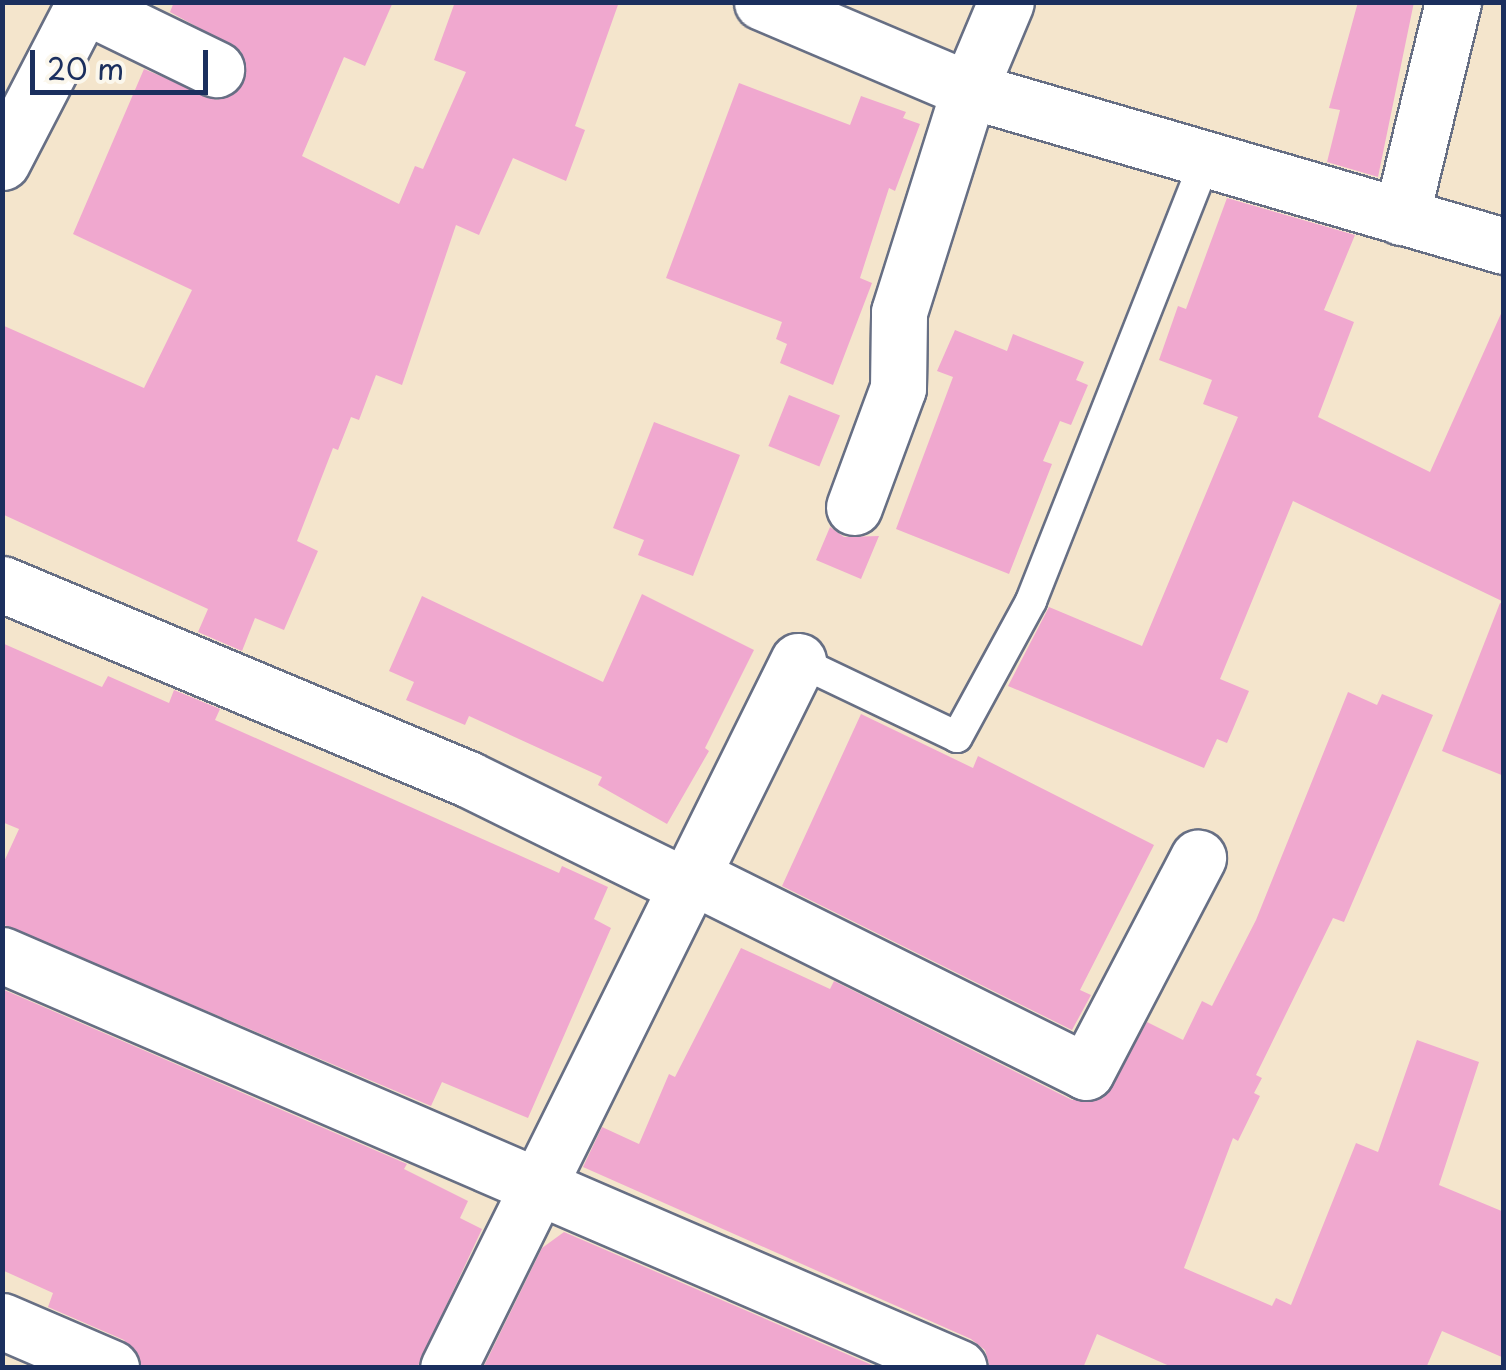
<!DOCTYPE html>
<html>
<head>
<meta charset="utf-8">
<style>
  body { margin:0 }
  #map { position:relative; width:1506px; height:1370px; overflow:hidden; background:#f4e5cc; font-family:"Playpen Sans",sans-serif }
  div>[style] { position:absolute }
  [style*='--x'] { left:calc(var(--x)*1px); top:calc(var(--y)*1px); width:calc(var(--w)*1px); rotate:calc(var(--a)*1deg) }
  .building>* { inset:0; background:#f0a8cf; transform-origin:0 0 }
  .roads { filter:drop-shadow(2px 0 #676f84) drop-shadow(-2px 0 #676f84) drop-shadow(0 2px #676f84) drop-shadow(0 -2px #676f84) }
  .lane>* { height:30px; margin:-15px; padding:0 15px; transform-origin:15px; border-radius:15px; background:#fff }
  .street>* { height:55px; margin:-27.5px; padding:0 27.5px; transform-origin:27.5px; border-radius:27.5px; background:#fff }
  span { translate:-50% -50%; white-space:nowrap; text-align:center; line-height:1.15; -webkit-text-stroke:8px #fbf7ec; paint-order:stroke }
  .frame { position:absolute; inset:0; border:5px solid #1b2f5e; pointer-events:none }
  .scale { position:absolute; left:30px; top:50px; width:178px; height:45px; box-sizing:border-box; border:5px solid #1b2f5e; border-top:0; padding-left:12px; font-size:30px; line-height:35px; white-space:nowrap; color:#1b2f5e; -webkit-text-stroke:8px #fbf7ec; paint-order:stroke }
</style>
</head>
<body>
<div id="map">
  <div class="building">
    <i style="clip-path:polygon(174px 2px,393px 2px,365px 66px,344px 57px,302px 156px,399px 204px,415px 166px,423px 169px,466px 72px,434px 60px,455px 2px,619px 2px,575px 126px,585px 130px,566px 181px,513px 158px,479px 235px,456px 225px,402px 385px,376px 375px,359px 420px,351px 417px,338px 450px,333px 448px,297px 541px,318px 551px,284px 630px,255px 618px,242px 651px,198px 632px,208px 609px,2px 514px,2px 325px,144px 388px,192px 290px,73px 234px,144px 69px,217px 100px,244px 82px,241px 51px,170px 12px)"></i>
    <i style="clip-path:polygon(1358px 2px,1414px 2px,1378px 177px,1327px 162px,1340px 110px,1329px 108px)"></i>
    <i style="clip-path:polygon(739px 83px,850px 125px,861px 96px,906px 112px,903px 118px,920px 124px,895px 191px,889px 188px,860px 278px,872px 283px,833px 385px,780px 363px,787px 344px,776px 339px,782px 322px,666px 278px)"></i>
    <i style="clip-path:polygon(1227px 198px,1355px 235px,1324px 310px,1354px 322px,1318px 417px,1430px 472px,1504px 307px,1504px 602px,1293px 501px,1220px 679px,1249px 691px,1227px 743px,1217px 739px,1204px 768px,1008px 686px,1049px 607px,1142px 646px,1238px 417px,1203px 404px,1212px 380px,1159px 360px,1178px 306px,1186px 309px)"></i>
    <i style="clip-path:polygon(955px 330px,1007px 351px,1013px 334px,1084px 362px,1076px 380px,1088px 385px,1071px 425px,1060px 421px,1043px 461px,1052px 464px,1009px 574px,896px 529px,953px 377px,937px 371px)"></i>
    <i style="left:789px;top:395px;width:55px;height:55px;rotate:22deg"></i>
    <i style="clip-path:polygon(654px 422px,740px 455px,693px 576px,638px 555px,644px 540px,613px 528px)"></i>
    <i style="clip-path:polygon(830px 527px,844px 537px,879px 536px,861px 579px,816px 560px)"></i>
    <i style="clip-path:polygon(642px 594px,754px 650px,705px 748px,709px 751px,667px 824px,598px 785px,602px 777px,469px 716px,465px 725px,406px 700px,414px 682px,389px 671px,422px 596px,603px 682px)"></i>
    <i style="clip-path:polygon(1500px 603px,1504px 604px,1504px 776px,1442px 751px)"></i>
    <i style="clip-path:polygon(2px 643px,102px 687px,108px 676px,169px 703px,174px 690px,220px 709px,215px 720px,559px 873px,562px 866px,608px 887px,594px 919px,611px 928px,528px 1118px,442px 1082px,431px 1106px,2px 924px,2px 866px,19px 829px,2px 822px)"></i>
    <i style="clip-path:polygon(1348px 692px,1377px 705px,1382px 694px,1433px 715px,1344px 922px,1333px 918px,1256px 1075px,1262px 1078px,1254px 1093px,1260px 1096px,1238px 1141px,1233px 1138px,1184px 1268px,1272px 1306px,1276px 1298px,1291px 1305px,1356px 1143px,1378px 1152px,1417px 1040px,1479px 1062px,1439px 1185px,1504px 1212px,1504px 1358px,1442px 1331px,1426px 1368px,1174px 1368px,1097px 1334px,1083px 1368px,990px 1368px,985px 1350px,971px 1339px,583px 1167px,602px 1127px,639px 1144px,669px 1074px,675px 1077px,741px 948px,830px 989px,834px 981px,1072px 1100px,1102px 1099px,1147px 1022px,1183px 1040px,1202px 1001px,1212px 1006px,1256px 920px)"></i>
    <i style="clip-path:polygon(861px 714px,973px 768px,978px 756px,1154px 845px,1080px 990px,1091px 995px,1072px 1030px,782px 886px)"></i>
    <i style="clip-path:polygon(2px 989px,407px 1164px,404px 1169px,468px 1201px,460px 1218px,482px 1229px,417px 1368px,142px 1368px,124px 1340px,48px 1307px,53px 1293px,2px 1270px)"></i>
    <i style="clip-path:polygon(564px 1232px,879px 1368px,483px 1368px,542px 1248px)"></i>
  </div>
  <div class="roads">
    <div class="lane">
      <i style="--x:798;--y:661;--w:176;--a:25.5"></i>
      <i style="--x:957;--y:737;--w:155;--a:-61.4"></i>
      <i style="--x:1031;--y:601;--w:474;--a:-68.4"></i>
    </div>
    <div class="street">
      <i style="--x:762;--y:2;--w:225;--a:23"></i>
      <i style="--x:969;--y:90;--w:557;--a:16.26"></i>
      <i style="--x:84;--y:5;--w:147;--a:25.9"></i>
      <i style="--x:2;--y:162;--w:180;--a:-62.6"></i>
      <i style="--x:1401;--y:217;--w:221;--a:-76.4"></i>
      <i style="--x:854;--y:507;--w:127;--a:-69.7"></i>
      <i style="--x:898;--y:388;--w:76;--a:-89.2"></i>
      <i style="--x:899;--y:312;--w:233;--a:-72.5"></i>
      <i style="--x:969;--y:90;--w:95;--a:-67.2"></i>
      <i style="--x:2;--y:584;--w:505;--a:22.71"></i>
      <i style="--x:468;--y:779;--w:242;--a:26.2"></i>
      <i style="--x:690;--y:875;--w:442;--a:26.4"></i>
      <i style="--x:1086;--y:1072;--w:242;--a:-62.4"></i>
      <i style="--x:2;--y:955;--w:1042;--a:23.34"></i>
      <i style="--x:2;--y:1321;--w:119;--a:23.3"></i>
      <i style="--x:448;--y:1368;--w:789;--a:-63.66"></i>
    </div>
  </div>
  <div class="frame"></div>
  <div class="scale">20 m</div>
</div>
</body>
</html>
